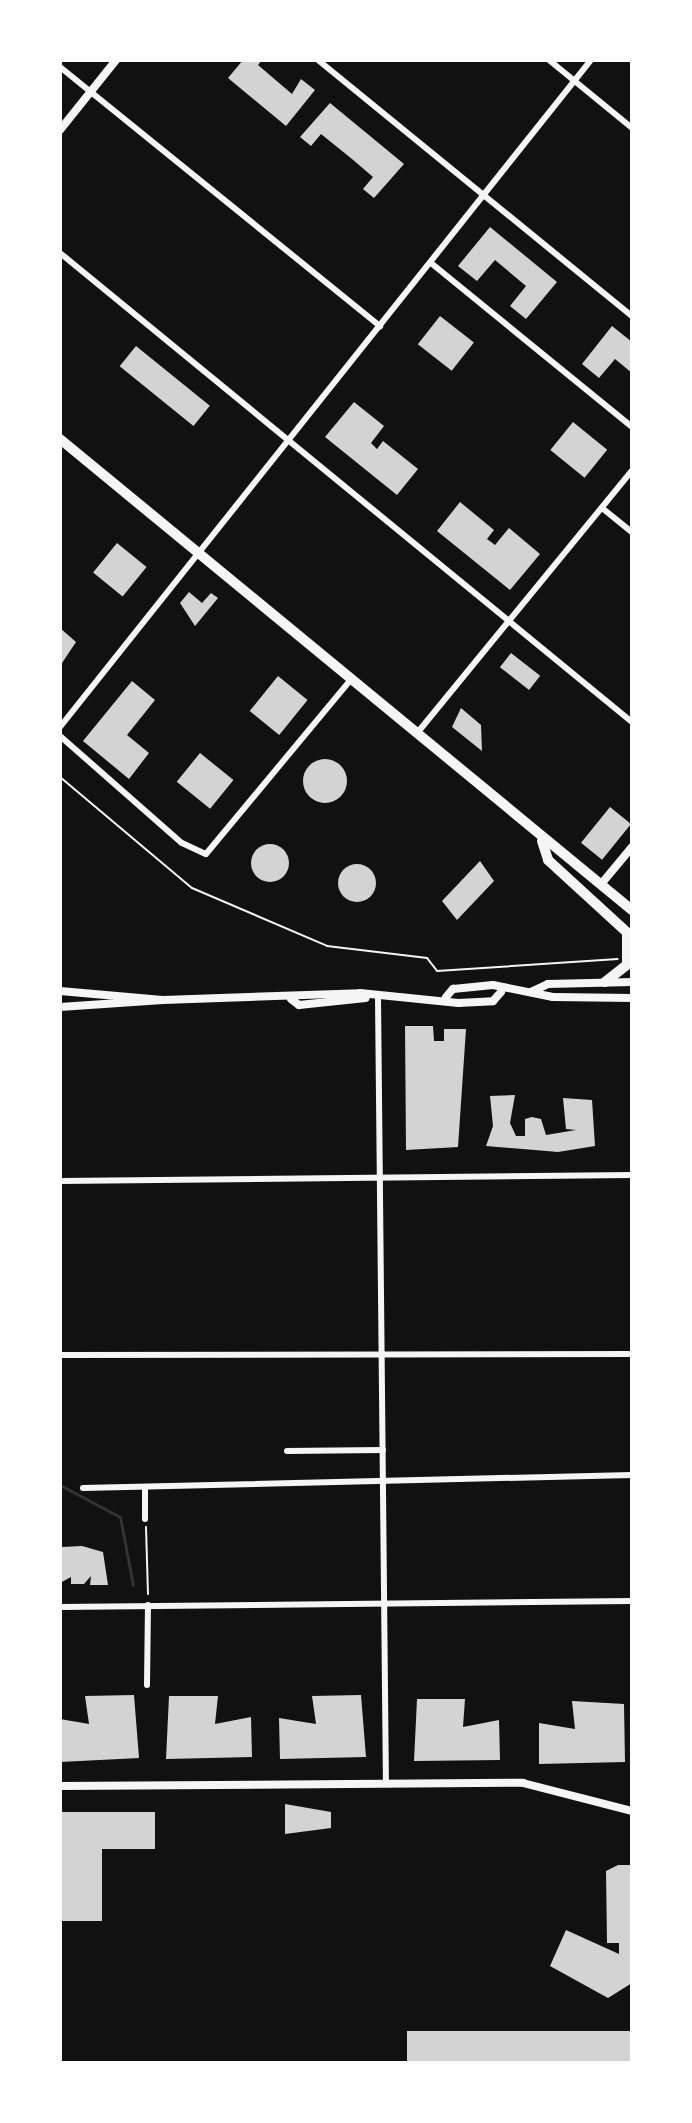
<!DOCTYPE html>
<html>
<head>
<meta charset="utf-8">
<style>
  body { margin:0 }
  #map { position:relative; width:692px; height:2123px; overflow:hidden; background:#111; font-family:"Fira Sans Condensed",sans-serif }
  div>[style] { position:absolute }
  [style*='--x'] { left:calc(var(--x)*1px); top:calc(var(--y)*1px); width:calc(var(--w)*1px); rotate:calc(var(--a)*1deg) }
  .stream>* { height:3px; margin:-1.5px; padding:0 1.5px; transform-origin:1.5px; border-radius:1.5px; background:#333 }
  .building>* { inset:0; background:#d3d3d3; transform-origin:0 0 }
  .round { border-radius:50% }
  .path>* { height:2px; margin:-1px; padding:0 1px; transform-origin:1px; border-radius:1px; background:#f5f5f5 }
  .minor>* { height:6px; margin:-3px; padding:0 3px; transform-origin:3px; border-radius:3px; background:#f5f5f5 }
  .tertiary>* { height:8px; margin:-4px; padding:0 4px; transform-origin:4px; border-radius:4px; background:#f5f5f5 }
  .primary>* { height:10px; margin:-5px; padding:0 5px; transform-origin:5px; border-radius:5px; background:#f5f5f5 }
  span { translate:-50% -50%; white-space:nowrap; text-align:center; line-height:1.15; -webkit-text-stroke:6px #fff; paint-order:stroke }
  .frame { position:absolute; inset:0; border:62px solid #fff; pointer-events:none }
</style>
</head>
<body>
<div id="map">
  <div class="stream">
    <i style="--x:60;--y:1485;--w:68;--a:28.1"></i>
    <i style="--x:120;--y:1517;--w:69;--a:79.2"></i>
  </div>
  <div class="building">
    <i style="clip-path:polygon(243px 60px,262px 60px,258px 65px,292px 94px,301px 79px,315px 90px,286px 126px,228px 78px)"></i>
    <i style="clip-path:polygon(330px 103px,404px 164px,374px 198px,363px 189px,373px 177px,352px 159px,321px 134px,311px 146px,300px 137px)"></i>
    <i style="clip-path:polygon(490px 227px,557px 282px,526px 319px,510px 306px,526px 286px,495px 260px,477px 281px,458px 266px)"></i>
    <i style="left:440px;top:316px;width:43px;height:36px;rotate:38deg"></i>
    <i style="clip-path:polygon(612px 326px,632px 342px,632px 373px,615px 359px,599px 378px,582px 364px)"></i>
    <i style="left:136px;top:346px;width:95px;height:26px;rotate:39deg"></i>
    <i style="clip-path:polygon(354px 402px,384px 426px,371px 443px,377px 449px,383px 441px,418px 469px,397px 495px,325px 437px)"></i>
    <i style="left:573px;top:422px;width:44px;height:36px;rotate:39deg"></i>
    <i style="clip-path:polygon(460px 502px,494px 530px,487px 539px,495px 545px,509px 528px,540px 554px,510px 590px,437px 531px)"></i>
    <i style="left:117px;top:543px;width:38px;height:38px;rotate:39deg"></i>
    <i style="clip-path:polygon(189px 592px,202px 603px,211px 593px,218px 598px,195px 626px,180px 603px)"></i>
    <i style="clip-path:polygon(60px 628px,76px 642px,62px 663px,60px 662px)"></i>
    <i style="left:511px;top:653px;width:37px;height:18px;rotate:38deg"></i>
    <i style="left:278px;top:676px;width:38px;height:45px;rotate:39deg"></i>
    <i style="clip-path:polygon(132px 681px,155px 700px,127px 735px,149px 753px,129px 779px,83px 741px)"></i>
    <i style="clip-path:polygon(461px 708px,481px 725px,482px 751px,452px 727px)"></i>
    <i style="left:200px;top:753px;width:43px;height:37px;rotate:39deg"></i>
    <i class="round" style="left:303px;top:759px;width:44px;height:44px"></i>
    <i style="left:610px;top:807px;width:27px;height:46px;rotate:39deg"></i>
    <i class="round" style="left:251px;top:844px;width:38px;height:38px"></i>
    <i style="clip-path:polygon(480px 861px,494px 881px,457px 920px,442px 901px)"></i>
    <i class="round" style="left:338px;top:864px;width:38px;height:38px"></i>
    <i style="clip-path:polygon(405px 1026px,433px 1026px,434px 1041px,444px 1041px,444px 1029px,466px 1029px,458px 1147px,406px 1150px)"></i>
    <i style="clip-path:polygon(515px 1095px,510px 1123px,516px 1136px,525px 1136px,525px 1119px,532px 1117px,541px 1119px,546px 1135px,576px 1130px,566px 1129px,563px 1098px,592px 1100px,595px 1146px,558px 1152px,486px 1146px,493px 1126px,490px 1096px)"></i>
    <i style="clip-path:polygon(82px 1546px,103px 1552px,108px 1585px,90px 1585px,91px 1576px,84px 1584px,71px 1584px,71px 1577px,60px 1583px,62px 1547px)"></i>
    <i style="clip-path:polygon(134px 1695px,139px 1758px,60px 1762px,60px 1719px,89px 1724px,85px 1696px)"></i>
    <i style="clip-path:polygon(361px 1695px,366px 1757px,280px 1759px,279px 1718px,316px 1724px,312px 1696px)"></i>
    <i style="clip-path:polygon(169px 1696px,218px 1696px,215px 1724px,251px 1717px,252px 1757px,166px 1759px)"></i>
    <i style="clip-path:polygon(417px 1699px,465px 1699px,463px 1727px,499px 1720px,500px 1760px,414px 1761px)"></i>
    <i style="clip-path:polygon(572px 1701px,624px 1704px,625px 1762px,539px 1764px,539px 1723px,575px 1729px)"></i>
    <i style="clip-path:polygon(285px 1804px,331px 1812px,331px 1828px,285px 1834px)"></i>
    <i style="clip-path:polygon(60px 1812px,155px 1812px,155px 1849px,102px 1849px,102px 1921px,60px 1921px)"></i>
    <i style="clip-path:polygon(618px 1865px,632px 1865px,632px 1983px,608px 1998px,550px 1966px,566px 1930px,619px 1954px,619px 1943px,607px 1943px,606px 1871px)"></i>
    <i style="left:407px;top:2031px;width:225px;height:32px"></i>
  </div>
  <div class="path">
    <i style="--x:60;--y:777;--w:172;--a:40.1"></i>
    <i style="--x:192;--y:888;--w:147;--a:23.2"></i>
    <i style="--x:327;--y:946;--w:101;--a:6.8"></i>
    <i style="--x:427;--y:958;--w:16;--a:52"></i>
    <i style="--x:437;--y:971;--w:181;--a:-3.8"></i>
    <i style="--x:146;--y:1527;--w:67;--a:88.3"></i>
  </div>
  <div class="minor">
    <i style="--x:318;--y:60;--w:405;--a:39.2"></i>
    <i style="--x:549;--y:60;--w:107;--a:39.3"></i>
    <i style="--x:60;--y:67;--w:412;--a:39"></i>
    <i style="--x:60;--y:253;--w:740;--a:39.35"></i>
    <i style="--x:431;--y:263;--w:259;--a:39.2"></i>
    <i style="--x:602;--y:508;--w:38;--a:39"></i>
    <i style="--x:60;--y:727;--w:853;--a:-51.48"></i>
    <i style="--x:418;--y:732;--w:338;--a:-50.7"></i>
    <i style="--x:60;--y:736;--w:162;--a:41.3"></i>
    <i style="--x:182;--y:843;--w:26;--a:25"></i>
    <i style="--x:206;--y:854;--w:229;--a:-50.3"></i>
    <i style="--x:378;--y:998;--w:786;--a:89.42"></i>
    <i style="--x:60;--y:1181;--w:572;--a:-0.6"></i>
    <i style="--x:60;--y:1355;--w:572;--a:-0.1"></i>
    <i style="--x:287;--y:1451;--w:96;--a:-0.6"></i>
    <i style="--x:83;--y:1488;--w:549;--a:-1.36"></i>
    <i style="--x:145;--y:1489;--w:30;--a:90"></i>
    <i style="--x:60;--y:1607;--w:572;--a:-0.6"></i>
    <i style="--x:147;--y:1685;--w:80;--a:-89.3"></i>
  </div>
  <div class="tertiary">
    <i style="--x:60;--y:130;--w:90;--a:-51.3"></i>
    <i style="--x:602;--y:883;--w:47;--a:-50.2"></i>
    <i style="--x:60;--y:991;--w:103;--a:5"></i>
    <i style="--x:163;--y:1000;--w:197;--a:-2"></i>
    <i style="--x:360;--y:993;--w:99;--a:5.8"></i>
    <i style="--x:458;--y:1003;--w:35;--a:-3"></i>
    <i style="--x:493;--y:1001;--w:12;--a:-48"></i>
    <i style="--x:531;--y:992;--w:19;--a:-25"></i>
    <i style="--x:548;--y:984;--w:84;--a:-1.4"></i>
    <i style="--x:446;--y:997;--w:11;--a:-49"></i>
    <i style="--x:453;--y:989;--w:40;--a:-5.7"></i>
    <i style="--x:493;--y:985;--w:61;--a:11.3"></i>
    <i style="--x:553;--y:997;--w:79;--a:0.7"></i>
    <i style="--x:291;--y:999;--w:10;--a:37"></i>
    <i style="--x:299;--y:1005;--w:67;--a:-6"></i>
    <i style="--x:60;--y:1007;--w:103;--a:-3.9"></i>
    <i style="--x:60;--y:1786;--w:463;--a:-0.4"></i>
    <i style="--x:523;--y:1783;--w:113;--a:14.4"></i>
  </div>
  <div class="primary">
    <i style="--x:60;--y:439;--w:741;--a:39.47"></i>
    <i style="--x:542;--y:841;--w:20;--a:72"></i>
    <i style="--x:548;--y:860;--w:114;--a:42.5"></i>
    <i style="--x:605;--y:982;--w:28;--a:-38"></i>
    <i style="--x:627;--y:965;--w:31;--a:-90"></i>
  </div>
  <div class="frame"></div>
</div>
</body>
</html>
